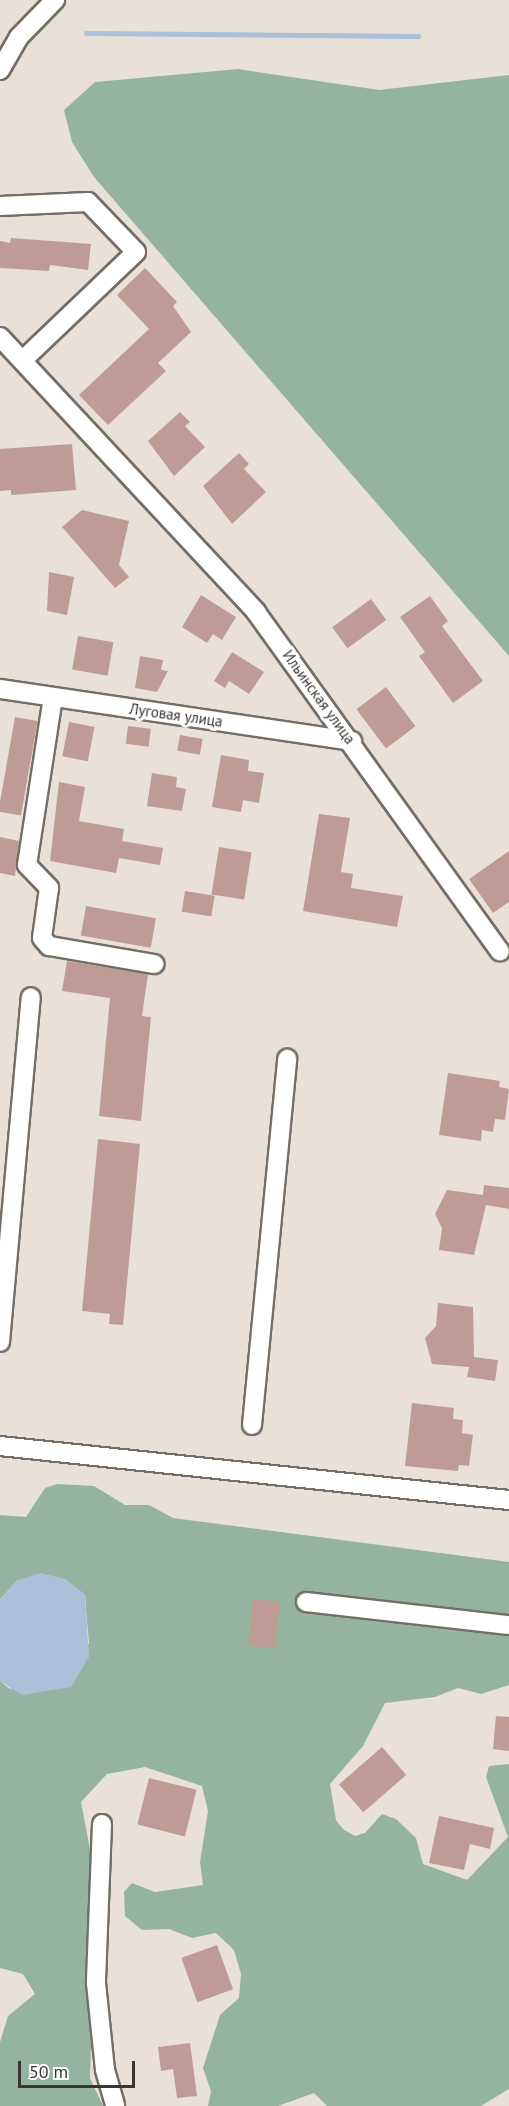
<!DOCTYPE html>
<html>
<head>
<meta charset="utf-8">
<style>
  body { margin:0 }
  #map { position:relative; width:509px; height:2106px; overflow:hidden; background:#e9e1d8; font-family:"PT Sans",sans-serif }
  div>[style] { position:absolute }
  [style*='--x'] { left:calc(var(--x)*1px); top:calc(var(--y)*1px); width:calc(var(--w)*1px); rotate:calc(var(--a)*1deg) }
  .forest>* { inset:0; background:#94b3a1 }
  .water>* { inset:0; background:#abc1da }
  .stream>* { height:4.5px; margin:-2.25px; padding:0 2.25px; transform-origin:2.25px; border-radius:2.25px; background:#abc1da }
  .building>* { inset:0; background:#be9c95; transform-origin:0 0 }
  .roads { filter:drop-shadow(2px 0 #746e66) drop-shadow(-2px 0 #746e66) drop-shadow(0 2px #746e66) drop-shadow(0 -2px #746e66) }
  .minor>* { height:18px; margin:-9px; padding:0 9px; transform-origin:9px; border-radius:9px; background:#fff }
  span { translate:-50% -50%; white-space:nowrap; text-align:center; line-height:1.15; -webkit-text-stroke:6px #fff; paint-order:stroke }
  .street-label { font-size:15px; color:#383532 }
  .scale { position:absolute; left:18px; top:2061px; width:117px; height:27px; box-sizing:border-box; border:3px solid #383532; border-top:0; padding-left:8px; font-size:18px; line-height:21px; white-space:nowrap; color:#383532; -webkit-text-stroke:4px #fff; paint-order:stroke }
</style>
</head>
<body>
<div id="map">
  <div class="forest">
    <i style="clip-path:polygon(238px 69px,379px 90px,509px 75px,509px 656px,94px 177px,72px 142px,64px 110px,95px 82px)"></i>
    <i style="clip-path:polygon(57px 1484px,94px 1486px,125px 1505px,149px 1505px,173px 1518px,509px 1562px,509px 1685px,481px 1694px,458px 1688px,435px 1697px,385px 1703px,363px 1746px,330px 1784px,336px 1820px,344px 1830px,355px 1836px,365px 1833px,382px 1814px,396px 1819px,416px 1838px,423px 1864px,467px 1880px,508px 1837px,486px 1777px,489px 1766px,509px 1764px,509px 2089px,481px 2106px,327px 2106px,314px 2093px,278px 2106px,208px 2106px,211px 2091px,203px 2068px,220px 2015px,239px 1998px,241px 1974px,234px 1950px,216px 1933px,192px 1938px,169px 1929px,142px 1930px,125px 1916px,124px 1892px,132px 1883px,155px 1892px,203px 1885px,200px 1862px,208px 1811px,202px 1786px,145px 1767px,107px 1774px,81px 1802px,96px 1881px,90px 2078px,103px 2106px,0 2106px,0 2042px,8px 2016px,35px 1994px,23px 1974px,0 1968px,0 1681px,10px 1689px,89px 1644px,85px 1595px,65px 1579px,18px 1580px,0 1599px,0 1515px,26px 1517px,45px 1488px)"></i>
  </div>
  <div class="water">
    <i style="clip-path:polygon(41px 1573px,65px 1579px,85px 1595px,89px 1657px,71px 1687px,22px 1695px,0 1681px,0 1599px,18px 1580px)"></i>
  </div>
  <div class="stream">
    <i style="--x:86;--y:33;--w:332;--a:0.5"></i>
  </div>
  <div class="building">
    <i style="clip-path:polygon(11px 238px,91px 244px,88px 270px,50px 265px,49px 271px,0 268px,0 241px,10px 243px)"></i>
    <i style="clip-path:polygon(145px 268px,177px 302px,173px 306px,191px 332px,158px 363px,166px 371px,108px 425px,79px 395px,149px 329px,117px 295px)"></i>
    <i style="clip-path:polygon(180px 412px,190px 422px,185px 426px,205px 447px,174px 476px,148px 441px)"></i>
    <i style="clip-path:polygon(72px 444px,76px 490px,11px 495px,11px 490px,0 491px,0 449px)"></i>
    <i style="clip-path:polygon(239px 453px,249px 464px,244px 469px,266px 492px,232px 524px,203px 486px)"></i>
    <i style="clip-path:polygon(82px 510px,129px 521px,119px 565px,129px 577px,115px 588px,62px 527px)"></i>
    <i style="clip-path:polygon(49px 572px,74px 577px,67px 615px,47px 611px)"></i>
    <i style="clip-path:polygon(201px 595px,236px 617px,222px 640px,213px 634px,207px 643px,182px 627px)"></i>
    <i style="clip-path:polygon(430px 596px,448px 621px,442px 626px,483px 681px,453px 703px,419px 656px,425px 652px,400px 617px)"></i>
    <i style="left:371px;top:599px;width:26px;height:48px;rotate:54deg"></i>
    <i style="left:78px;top:636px;width:36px;height:34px;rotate:10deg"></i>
    <i style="clip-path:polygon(232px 652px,264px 672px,249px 694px,229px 681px,225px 688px,214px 681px)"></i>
    <i style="clip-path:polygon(140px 656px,163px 660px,161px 670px,168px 671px,157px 692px,135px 688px)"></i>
    <i style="left:386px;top:687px;width:49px;height:37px;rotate:53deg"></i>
    <i style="left:15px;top:717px;width:23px;height:96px;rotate:10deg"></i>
    <i style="left:69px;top:722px;width:26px;height:35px;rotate:11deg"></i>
    <i style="left:128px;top:726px;width:23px;height:18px;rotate:7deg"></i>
    <i style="left:180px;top:735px;width:23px;height:16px;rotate:10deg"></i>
    <i style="clip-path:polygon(221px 755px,249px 760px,248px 771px,264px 773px,259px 803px,243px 800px,241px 812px,212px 807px)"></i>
    <i style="clip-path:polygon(152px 773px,177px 777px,176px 787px,186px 789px,182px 811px,147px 806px)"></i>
    <i style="clip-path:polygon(59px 782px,85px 787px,79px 821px,124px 829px,122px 841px,163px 848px,160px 865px,119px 858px,116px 873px,50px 861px)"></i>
    <i style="clip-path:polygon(319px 814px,350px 818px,341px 872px,353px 874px,351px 888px,403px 896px,397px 927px,303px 911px)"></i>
    <i style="clip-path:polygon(0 837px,19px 841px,15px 876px,0 873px)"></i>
    <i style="left:219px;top:847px;width:33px;height:48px;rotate:9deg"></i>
    <i style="clip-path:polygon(509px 851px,509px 902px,493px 913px,469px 879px)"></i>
    <i style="left:185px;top:891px;width:30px;height:21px;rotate:9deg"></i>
    <i style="left:86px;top:906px;width:71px;height:30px;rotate:10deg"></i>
    <i style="clip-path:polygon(67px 961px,148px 974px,142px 1016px,151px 1017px,141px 1121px,99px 1116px,110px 998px,62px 991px)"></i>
    <i style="clip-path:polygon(448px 1073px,500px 1081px,499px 1087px,509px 1089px,505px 1120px,495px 1119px,493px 1132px,482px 1130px,481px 1141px,439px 1135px)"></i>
    <i style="clip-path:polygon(98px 1139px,140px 1144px,123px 1325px,109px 1324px,110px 1314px,82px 1311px)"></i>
    <i style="clip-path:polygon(484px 1185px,509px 1188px,509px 1209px,486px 1205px,474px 1255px,439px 1250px,442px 1228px,435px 1214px,447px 1190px,483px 1195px)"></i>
    <i style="clip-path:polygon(438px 1303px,473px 1307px,474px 1357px,498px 1360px,495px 1381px,467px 1377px,469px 1367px,432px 1364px,425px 1338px,436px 1326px)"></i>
    <i style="clip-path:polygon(412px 1403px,454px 1408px,453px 1419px,463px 1420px,462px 1433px,473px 1435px,469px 1466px,459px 1465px,458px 1471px,405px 1466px)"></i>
    <i style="left:253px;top:1599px;width:27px;height:47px;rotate:6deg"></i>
    <i style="clip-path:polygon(496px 1716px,509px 1717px,509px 1751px,493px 1749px)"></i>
    <i style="left:382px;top:1747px;width:37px;height:57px;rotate:49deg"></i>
    <i style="left:149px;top:1778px;width:49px;height:48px;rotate:14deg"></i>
    <i style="clip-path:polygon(439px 1816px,494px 1828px,490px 1849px,470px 1844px,464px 1870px,429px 1863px)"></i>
    <i style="left:217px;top:1945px;width:47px;height:38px;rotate:70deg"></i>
    <i style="clip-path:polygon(190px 2043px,197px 2096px,177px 2098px,173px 2069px,161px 2071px,158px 2047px)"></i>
  </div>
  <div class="roads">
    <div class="minor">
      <i style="--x:0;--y:70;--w:38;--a:-60"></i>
      <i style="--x:19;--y:37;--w:52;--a:-45.8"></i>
      <i style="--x:0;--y:206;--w:88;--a:-2.6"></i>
      <i style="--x:88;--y:202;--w:69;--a:46.2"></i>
      <i style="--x:136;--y:252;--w:156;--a:136.3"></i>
      <i style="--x:0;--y:337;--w:376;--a:47"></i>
      <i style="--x:256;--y:612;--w:418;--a:54.3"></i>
      <i style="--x:0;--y:689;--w:356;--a:8.4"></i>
      <i style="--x:53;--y:697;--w:170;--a:98.8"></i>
      <i style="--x:27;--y:865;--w:32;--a:46"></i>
      <i style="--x:49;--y:888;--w:50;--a:98"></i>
      <i style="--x:42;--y:938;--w:11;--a:49"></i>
      <i style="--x:49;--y:946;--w:107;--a:9.7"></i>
      <i style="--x:0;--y:1342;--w:346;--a:-84.9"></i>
      <i style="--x:252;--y:1425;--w:368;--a:-84.5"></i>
      <i style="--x:0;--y:1446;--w:512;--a:6.06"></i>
      <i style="--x:306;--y:1602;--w:204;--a:6.5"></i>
      <i style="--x:102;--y:1824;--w:159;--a:92.2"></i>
      <i style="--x:96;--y:1983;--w:87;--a:84.1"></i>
      <i style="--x:105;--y:2070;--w:37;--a:74"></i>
    </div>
  </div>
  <div class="street-label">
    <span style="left:319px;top:697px;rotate:54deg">Ильинская улица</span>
    <span style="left:176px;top:715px;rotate:8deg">Луговая улица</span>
  </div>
  <div class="scale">50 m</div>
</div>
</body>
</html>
